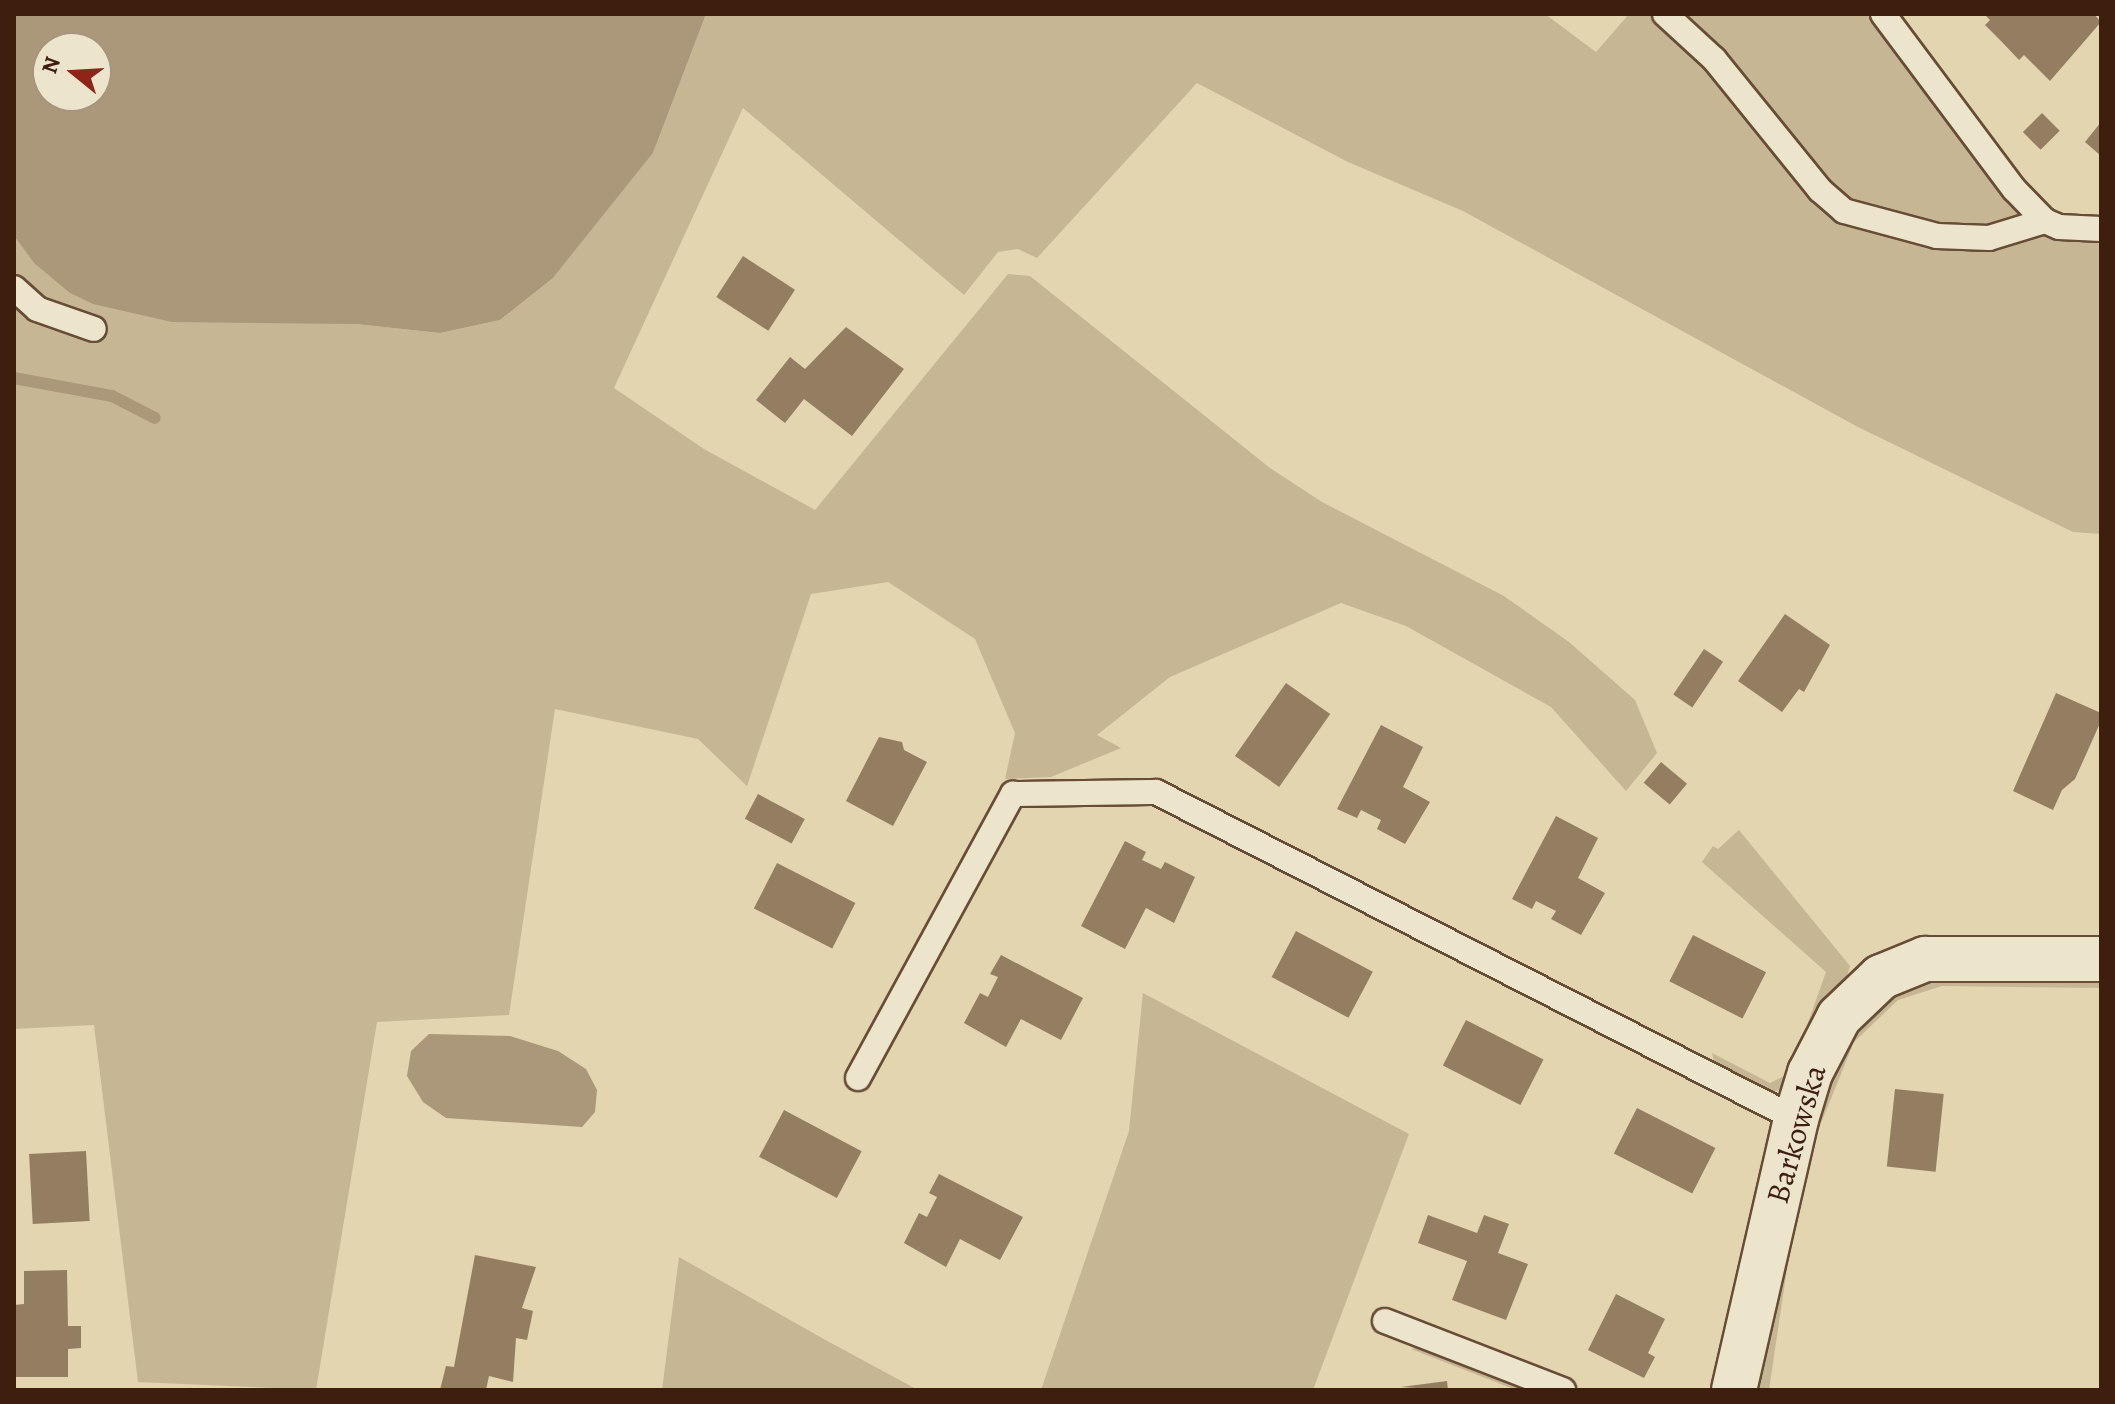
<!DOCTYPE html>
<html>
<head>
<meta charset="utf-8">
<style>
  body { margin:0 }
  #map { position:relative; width:2115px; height:1404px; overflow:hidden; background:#e3d5b0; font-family:Alegreya,serif }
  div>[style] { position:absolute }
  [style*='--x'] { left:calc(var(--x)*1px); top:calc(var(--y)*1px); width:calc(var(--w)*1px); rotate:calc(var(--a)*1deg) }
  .green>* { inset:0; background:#c7b694 }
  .water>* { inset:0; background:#ab9779 }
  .stream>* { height:12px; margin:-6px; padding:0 6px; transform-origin:6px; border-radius:6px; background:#ab9779 }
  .building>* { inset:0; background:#947e62; transform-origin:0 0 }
  .roads { filter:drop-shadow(2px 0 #674c36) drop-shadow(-2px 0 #674c36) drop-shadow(0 2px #674c36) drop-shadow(0 -2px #674c36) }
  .service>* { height:24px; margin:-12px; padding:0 12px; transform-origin:12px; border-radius:12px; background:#ede4cc }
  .minor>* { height:44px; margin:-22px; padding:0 22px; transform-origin:22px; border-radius:22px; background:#ede4cc }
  span { translate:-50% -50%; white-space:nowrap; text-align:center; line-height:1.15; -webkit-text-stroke:6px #ede4cc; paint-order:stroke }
  .street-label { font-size:32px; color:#3e1f0d }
  .frame { position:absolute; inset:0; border:16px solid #3e1f0d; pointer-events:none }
  .north { position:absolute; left:32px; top:32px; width:80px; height:80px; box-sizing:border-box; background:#ede4cc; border:2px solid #a79580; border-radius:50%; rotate:288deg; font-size:22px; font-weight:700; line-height:32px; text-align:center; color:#3e1f0d }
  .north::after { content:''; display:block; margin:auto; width:28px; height:36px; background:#8f2418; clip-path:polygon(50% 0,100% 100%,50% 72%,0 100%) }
</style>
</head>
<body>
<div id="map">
  <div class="green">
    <i style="clip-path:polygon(706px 14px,1545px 14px,1596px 52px,1629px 14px,1867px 14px,2048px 235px,2101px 242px,2101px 534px,2073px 532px,1856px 426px,1463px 211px,1348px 162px,1197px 83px,1037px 258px,1018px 249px,998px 252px,964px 295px,743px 108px,614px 388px,704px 449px,815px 510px,1008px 274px,1030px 276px,1270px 468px,1322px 502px,1504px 596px,1569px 642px,1635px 700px,1657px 753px,1626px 791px,1551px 707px,1406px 626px,1341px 603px,1170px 677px,1097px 735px,1121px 748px,1051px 777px,1005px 779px,1015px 733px,975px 639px,888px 582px,811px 594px,747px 786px,698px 739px,555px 709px,509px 1015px,377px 1022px,316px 1390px,138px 1382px,94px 1025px,14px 1029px,14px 236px,34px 263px,356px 324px,440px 333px,500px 320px,553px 278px,653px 153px)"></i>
    <i style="clip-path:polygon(1739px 830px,1850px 966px,1843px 990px,1785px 1089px,1771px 1092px,1714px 1063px,1712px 1053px,1770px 1083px,1790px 1073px,1826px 972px,1702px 862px,1713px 846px,1718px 849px)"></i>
    <i style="clip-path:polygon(2101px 973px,2101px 988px,1942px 986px,1898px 1000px,1854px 1042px,1819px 1128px,1806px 1125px,1826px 1069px,1874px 1005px,1922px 975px)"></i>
    <i style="clip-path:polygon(1143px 993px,1409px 1134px,1313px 1390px,1041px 1390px,1129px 1131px)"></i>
    <i style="clip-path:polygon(1806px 1177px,1794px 1222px,1769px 1390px,1751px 1390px,1791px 1178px)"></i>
    <i style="clip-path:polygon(679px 1257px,820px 1337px,918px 1390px,662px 1390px)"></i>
    <i style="clip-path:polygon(1426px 1346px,1538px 1390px,1516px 1390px,1411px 1349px)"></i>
  </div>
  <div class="water">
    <i style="clip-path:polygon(evenodd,14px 14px,706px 14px,653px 153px,553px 278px,500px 320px,440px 333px,356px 324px,172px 322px,93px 304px,70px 293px,34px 263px,14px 236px,14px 14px,48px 48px,96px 48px,96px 96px,48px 96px,48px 48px)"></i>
    <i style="clip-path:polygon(429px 1034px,510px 1036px,558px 1051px,586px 1069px,597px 1090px,595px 1112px,582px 1127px,446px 1118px,423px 1102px,407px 1076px,411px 1051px)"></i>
  </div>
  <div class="stream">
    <i style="--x:14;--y:378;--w:100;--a:10.4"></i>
    <i style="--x:112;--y:396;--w:48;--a:27.1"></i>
  </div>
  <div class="building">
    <i style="clip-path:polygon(1984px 14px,2094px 14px,2101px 22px,2050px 81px,2024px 55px,2019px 60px,2002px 42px,1985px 25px,1990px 20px)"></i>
    <i style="left:2042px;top:113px;width:25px;height:27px;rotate:45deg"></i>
    <i style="clip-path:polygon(2101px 122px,2101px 156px,2085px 142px)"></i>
    <i style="left:743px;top:256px;width:62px;height:49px;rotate:33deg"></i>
    <i style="clip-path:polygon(846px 327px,904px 369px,852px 436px,804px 399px,785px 423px,756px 400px,790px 357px,805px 369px)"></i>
    <i style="clip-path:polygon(1785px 614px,1830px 645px,1804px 692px,1799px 689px,1782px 712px,1738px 681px)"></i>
    <i style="left:1704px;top:649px;width:23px;height:55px;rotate:34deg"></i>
    <i style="left:1286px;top:683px;width:54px;height:89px;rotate:35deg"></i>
    <i style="clip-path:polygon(2056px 693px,2101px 713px,2101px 721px,2075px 779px,2062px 790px,2053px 810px,2013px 791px)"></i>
    <i style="clip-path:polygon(1381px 725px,1423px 747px,1403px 787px,1430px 802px,1405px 844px,1377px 829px,1381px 820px,1361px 810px,1357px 818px,1337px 809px)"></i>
    <i style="clip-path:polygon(879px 737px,902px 742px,904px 750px,927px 762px,893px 826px,846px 801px)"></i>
    <i style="left:1661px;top:762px;width:34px;height:27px;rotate:40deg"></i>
    <i style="left:758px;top:794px;width:53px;height:28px;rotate:28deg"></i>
    <i style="clip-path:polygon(1556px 816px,1598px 838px,1578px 878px,1605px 893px,1581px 935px,1551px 919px,1556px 911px,1536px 901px,1532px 909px,1512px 899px)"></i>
    <i style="clip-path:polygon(1125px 841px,1146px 852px,1142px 860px,1161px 869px,1165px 862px,1195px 877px,1174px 923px,1146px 908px,1125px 949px,1081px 926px)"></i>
    <i style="left:777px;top:863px;width:88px;height:51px;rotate:27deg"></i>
    <i style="left:1296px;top:931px;width:87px;height:52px;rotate:28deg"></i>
    <i style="left:1693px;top:935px;width:82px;height:52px;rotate:27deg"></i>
    <i style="clip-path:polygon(1001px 955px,1083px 998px,1061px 1040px,1021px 1019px,1006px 1047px,964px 1023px,980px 993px,988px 997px,998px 977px,990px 974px)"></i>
    <i style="left:1466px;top:1020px;width:87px;height:51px;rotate:27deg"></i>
    <i style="left:1895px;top:1089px;width:49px;height:78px;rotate:6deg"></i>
    <i style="left:1637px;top:1108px;width:88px;height:51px;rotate:27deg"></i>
    <i style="left:784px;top:1110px;width:88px;height:53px;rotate:28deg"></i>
    <i style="left:86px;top:1151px;width:70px;height:57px;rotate:87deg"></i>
    <i style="clip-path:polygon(939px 1174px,1023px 1217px,1000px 1260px,960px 1239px,946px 1267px,904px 1243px,919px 1213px,927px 1217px,937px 1197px,929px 1193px)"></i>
    <i style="clip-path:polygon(1428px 1215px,1477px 1233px,1484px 1215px,1509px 1224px,1498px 1253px,1528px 1264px,1506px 1320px,1452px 1300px,1467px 1261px,1418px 1243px)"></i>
    <i style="clip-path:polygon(475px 1255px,536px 1267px,522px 1308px,533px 1311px,527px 1340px,516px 1338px,513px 1382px,489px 1376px,486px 1390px,440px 1390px,446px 1366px,454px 1367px)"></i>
    <i style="clip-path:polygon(67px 1270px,68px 1326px,81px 1326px,81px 1348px,68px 1349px,68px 1377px,14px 1377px,14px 1305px,24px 1304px,24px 1271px)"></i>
    <i style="clip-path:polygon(1616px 1294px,1665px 1319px,1648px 1353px,1655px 1357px,1644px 1378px,1588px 1350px)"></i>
    <i style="clip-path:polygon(1447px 1381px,1448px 1390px,1401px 1387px)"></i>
  </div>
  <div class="roads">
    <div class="service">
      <i style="--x:1665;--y:14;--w:67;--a:42.6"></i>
      <i style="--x:1714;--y:59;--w:169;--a:51"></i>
      <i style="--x:1820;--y:190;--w:32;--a:41"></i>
      <i style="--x:1844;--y:211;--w:96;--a:15"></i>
      <i style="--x:1937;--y:236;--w:52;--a:2.2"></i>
      <i style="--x:1989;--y:238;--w:59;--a:-16.9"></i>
      <i style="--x:2045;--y:221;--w:15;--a:23"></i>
      <i style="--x:2059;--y:227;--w:42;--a:2.7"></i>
      <i style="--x:1883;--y:14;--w:219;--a:53.2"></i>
      <i style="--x:2014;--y:189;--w:45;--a:45.9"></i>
      <i style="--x:14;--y:288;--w:31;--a:42"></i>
      <i style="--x:37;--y:309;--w:60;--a:19.3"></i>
      <i style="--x:858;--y:1078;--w:324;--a:-61.4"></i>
      <i style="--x:1013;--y:794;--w:143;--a:-0.8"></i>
      <i style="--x:1156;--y:792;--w:719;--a:27.06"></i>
      <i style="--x:1385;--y:1321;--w:191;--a:21.2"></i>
    </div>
    <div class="minor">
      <i style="--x:1734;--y:1390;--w:278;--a:-77.1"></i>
      <i style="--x:1796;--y:1119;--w:48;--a:-73.1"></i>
      <i style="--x:1810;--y:1073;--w:63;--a:-62.6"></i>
      <i style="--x:1839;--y:1017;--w:58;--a:-43.6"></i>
      <i style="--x:1881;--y:977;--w:48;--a:-22.2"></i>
      <i style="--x:1925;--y:959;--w:176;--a:0"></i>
    </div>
  </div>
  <div class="street-label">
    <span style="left:1796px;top:1134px;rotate:-74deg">Barkowska</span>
  </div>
  <div class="frame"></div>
  <div class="north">N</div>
</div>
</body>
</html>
